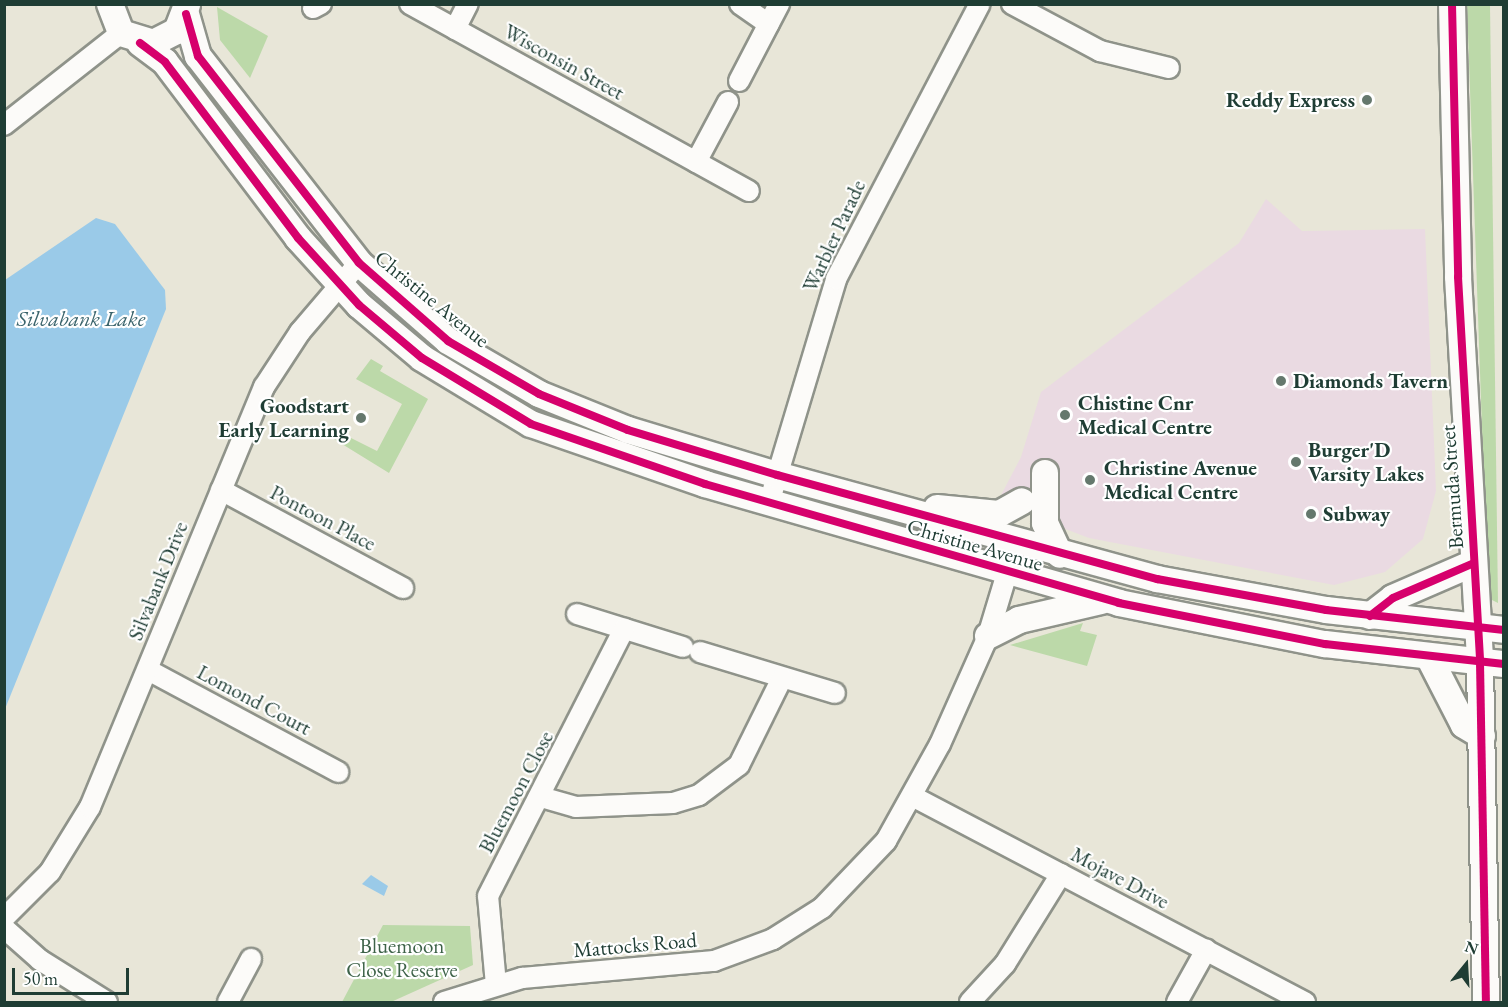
<!DOCTYPE html>
<html>
<head>
<meta charset="utf-8">
<style>
  body { margin:0 }
  #map { position:relative; width:1508px; height:1007px; overflow:hidden; background:#e8e6d8; font-family:"EB Garamond",serif }
  div>[style] { position:absolute }
  [style*='--x'] { left:calc(var(--x)*1px); top:calc(var(--y)*1px); width:calc(var(--w)*1px); rotate:calc(var(--a)*1deg) }
  .built>* { inset:0; background:#eadae2 }
  .green>* { inset:0; background:#bcd9a9 }
  .water>* { inset:0; background:#9acae8 }
  .roads { filter:drop-shadow(2px 0 #8f938a) drop-shadow(-2px 0 #8f938a) drop-shadow(0 2px #8f938a) drop-shadow(0 -2px #8f938a) }
  .minor>* { height:20px; margin:-10px; padding:0 10px; transform-origin:10px; border-radius:10px; background:#fcfbf9 }
  .major>* { height:26px; margin:-13px; padding:0 13px; transform-origin:13px; border-radius:13px; background:#fcfbf9 }
  .cycleway>* { height:8px; margin:-4px; padding:0 4px; transform-origin:4px; border-radius:4px; background:#d6006c }
  .dots>* { width:16px; height:16px; translate:-50% -50%; box-sizing:border-box; border:3px solid #fff; border-radius:50% }
  span { translate:-50% -50%; white-space:nowrap; text-align:center; line-height:1.15; -webkit-text-stroke:4.5px #fff; paint-order:stroke }
  .street-label { font-size:21px; color:#1f3d34 }
  .poi-label { font-size:21px; color:#1f3d34; font-weight:700 }
  .right { translate:-100% -50%; text-align:right }
  .left { translate:0 -50%; text-align:left }
  .park-label { font-size:21px; color:#3d6248 }
  .water-label { font-size:22px; color:#3a646c; font-style:italic }
  .frame { position:absolute; inset:0; border:6px solid #1f3d34; pointer-events:none }
  .north { position:absolute; left:1436px; top:935px; width:60px; height:60px; -webkit-text-stroke:4px #fff; paint-order:stroke; rotate:18deg; font-size:16px; font-weight:700; line-height:24px; text-align:center; color:#1f3d34 }
  .north::after { content:''; display:block; margin:auto; width:21px; height:27px; background:#1f3d34; clip-path:polygon(50% 0,100% 100%,50% 72%,0 100%) }
  .scale { position:absolute; left:12px; top:968px; width:117px; height:27px; box-sizing:border-box; border:3px solid #1f3d34; border-top:0; padding-left:8px; font-size:18px; line-height:21px; white-space:nowrap; color:#1f3d34; -webkit-text-stroke:4px #fff; paint-order:stroke }
</style>
</head>
<body>
<div id="map">
  <div class="built">
    <i style="clip-path:polygon(1266px 199px,1302px 231px,1425px 229px,1436px 491px,1423px 539px,1385px 572px,1334px 585px,1089px 538px,1063px 528px,1057px 515px,999px 499px,1021px 457px,1041px 392px,1239px 243px)"></i>
  </div>
  <div class="green">
    <i style="clip-path:polygon(1467px 5px,1490px 5px,1498px 603px,1488px 598px)"></i>
    <i style="clip-path:polygon(217px 7px,268px 36px,250px 78px,220px 40px)"></i>
    <i style="clip-path:polygon(371px 359px,383px 366px,380px 371px,428px 399px,389px 473px,329px 436px,333px 429px,377px 451px,402px 404px,356px 379px)"></i>
    <i style="clip-path:polygon(1083px 623px,1080px 631px,1097px 635px,1087px 666px,1010px 645px)"></i>
    <i style="clip-path:polygon(383px 925px,470px 926px,473px 965px,391px 1002px,342px 1002px)"></i>
  </div>
  <div class="water">
    <i style="clip-path:polygon(96px 218px,115px 224px,165px 290px,166px 309px,5px 709px,5px 280px)"></i>
    <i style="clip-path:polygon(371px 875px,388px 886px,384px 896px,362px 884px)"></i>
  </div>
  <div class="roads">
    <div class="minor">
      <i style="--x:410;--y:4;--w:387;--a:28.9"></i>
      <i style="--x:740;--y:4;--w:35;--a:35"></i>
      <i style="--x:1012;--y:4;--w:100;--a:28.1"></i>
      <i style="--x:1100;--y:51;--w:71;--a:13.8"></i>
      <i style="--x:313;--y:8;--w:9;--a:-27"></i>
      <i style="--x:455;--y:29;--w:28;--a:-63"></i>
      <i style="--x:739;--y:81;--w:87;--a:-62.5"></i>
      <i style="--x:4;--y:125;--w:149;--a:-38.2"></i>
      <i style="--x:696;--y:162;--w:68;--a:-61.9"></i>
      <i style="--x:221;--y:490;--w:207;--a:28.3"></i>
      <i style="--x:769;--y:503;--w:234;--a:-73.3"></i>
      <i style="--x:836;--y:279;--w:310;--a:-62.4"></i>
      <i style="--x:577;--y:614;--w:111;--a:17.3"></i>
      <i style="--x:700;--y:652;--w:141;--a:16.9"></i>
      <i style="--x:148;--y:670;--w:216;--a:28.2"></i>
      <i style="--x:912;--y:796;--w:444;--a:27.7"></i>
      <i style="--x:541;--y:797;--w:36;--a:16"></i>
      <i style="--x:576;--y:807;--w:97;--a:-2.4"></i>
      <i style="--x:673;--y:803;--w:27;--a:-17"></i>
      <i style="--x:699;--y:795;--w:50;--a:-36.9"></i>
      <i style="--x:739;--y:765;--w:97;--a:-63.7"></i>
      <i style="--x:4;--y:918;--w:65;--a:-45"></i>
      <i style="--x:50;--y:872;--w:76;--a:-58.4"></i>
      <i style="--x:90;--y:807;--w:455;--a:-67.5"></i>
      <i style="--x:264;--y:387;--w:66;--a:-56.8"></i>
      <i style="--x:300;--y:332;--w:91;--a:-49.5"></i>
      <i style="--x:4;--y:928;--w:48;--a:41.6"></i>
      <i style="--x:40;--y:960;--w:79;--a:32.1"></i>
      <i style="--x:496;--y:985;--w:89;--a:-95.1"></i>
      <i style="--x:488;--y:896;--w:300;--a:-63"></i>
      <i style="--x:228;--y:1002;--w:49;--a:-61.9"></i>
      <i style="--x:444;--y:1002;--w:82;--a:-17.1"></i>
      <i style="--x:522;--y:978;--w:193;--a:-5.1"></i>
      <i style="--x:714;--y:961;--w:63;--a:-20.4"></i>
      <i style="--x:773;--y:939;--w:58;--a:-32.3"></i>
      <i style="--x:822;--y:908;--w:93;--a:-46.3"></i>
      <i style="--x:886;--y:841;--w:111;--a:-60.9"></i>
      <i style="--x:940;--y:744;--w:118;--a:-66"></i>
      <i style="--x:988;--y:636;--w:97;--a:-73.2"></i>
      <i style="--x:970;--y:1002;--w:52;--a:-47.4"></i>
      <i style="--x:1005;--y:964;--w:106;--a:-58.1"></i>
      <i style="--x:1177;--y:1002;--w:60;--a:-60.9"></i>
    </div>
    <div class="major">
      <i style="--x:110;--y:4;--w:31;--a:69"></i>
      <i style="--x:121;--y:33;--w:34;--a:17"></i>
      <i style="--x:153;--y:43;--w:27;--a:-27"></i>
      <i style="--x:177;--y:31;--w:28;--a:-69"></i>
      <i style="--x:1452;--y:4;--w:273;--a:88.7"></i>
      <i style="--x:1458;--y:277;--w:386;--a:86.7"></i>
      <i style="--x:1480;--y:662;--w:340;--a:89"></i>
      <i style="--x:186;--y:14;--w:44;--a:74.1"></i>
      <i style="--x:198;--y:56;--w:262;--a:52.1"></i>
      <i style="--x:359;--y:263;--w:118;--a:41.2"></i>
      <i style="--x:448;--y:341;--w:105;--a:30.2"></i>
      <i style="--x:539;--y:394;--w:96;--a:22"></i>
      <i style="--x:628;--y:430;--w:156;--a:16.8"></i>
      <i style="--x:777;--y:475;--w:394;--a:15.3"></i>
      <i style="--x:1157;--y:579;--w:172;--a:10.4"></i>
      <i style="--x:1326;--y:610;--w:179;--a:6.4"></i>
      <i style="--x:140;--y:43;--w:31;--a:37"></i>
      <i style="--x:165;--y:62;--w:221;--a:52.9"></i>
      <i style="--x:298;--y:238;--w:91;--a:47.7"></i>
      <i style="--x:359;--y:305;--w:82;--a:40.1"></i>
      <i style="--x:422;--y:358;--w:127;--a:31.2"></i>
      <i style="--x:531;--y:424;--w:184;--a:19"></i>
      <i style="--x:705;--y:484;--w:431;--a:16"></i>
      <i style="--x:1119;--y:603;--w:210;--a:11.3"></i>
      <i style="--x:1325;--y:644;--w:180;--a:6.4"></i>
      <i style="--x:1045;--y:473;--w:50;--a:90"></i>
      <i style="--x:1045;--y:523;--w:35;--a:65"></i>
      <i style="--x:937;--y:508;--w:62;--a:5.5"></i>
      <i style="--x:999;--y:514;--w:26;--a:-29"></i>
      <i style="--x:1370;--y:616;--w:29;--a:-38"></i>
      <i style="--x:1393;--y:598;--w:88;--a:-23.4"></i>
      <i style="--x:988;--y:636;--w:35;--a:-27"></i>
      <i style="--x:1019;--y:620;--w:84;--a:-13"></i>
      <i style="--x:1429;--y:657;--w:76;--a:62.8"></i>
      <i style="--x:1464;--y:725;--w:21;--a:31"></i>
    </div>
  </div>
  <div class="cycleway">
    <i style="--x:1452;--y:4;--w:273;--a:88.7"></i>
    <i style="--x:1458;--y:277;--w:386;--a:86.7"></i>
    <i style="--x:1480;--y:662;--w:340;--a:89"></i>
    <i style="--x:186;--y:14;--w:44;--a:74.1"></i>
    <i style="--x:198;--y:56;--w:262;--a:52.1"></i>
    <i style="--x:359;--y:263;--w:118;--a:41.2"></i>
    <i style="--x:448;--y:341;--w:105;--a:30.2"></i>
    <i style="--x:539;--y:394;--w:96;--a:22"></i>
    <i style="--x:628;--y:430;--w:156;--a:16.8"></i>
    <i style="--x:777;--y:475;--w:394;--a:15.3"></i>
    <i style="--x:1157;--y:579;--w:172;--a:10.4"></i>
    <i style="--x:1326;--y:610;--w:179;--a:6.4"></i>
    <i style="--x:140;--y:43;--w:31;--a:37"></i>
    <i style="--x:165;--y:62;--w:221;--a:52.9"></i>
    <i style="--x:298;--y:238;--w:91;--a:47.7"></i>
    <i style="--x:359;--y:305;--w:82;--a:40.1"></i>
    <i style="--x:422;--y:358;--w:127;--a:31.2"></i>
    <i style="--x:531;--y:424;--w:184;--a:19"></i>
    <i style="--x:705;--y:484;--w:431;--a:16"></i>
    <i style="--x:1119;--y:603;--w:210;--a:11.3"></i>
    <i style="--x:1325;--y:644;--w:180;--a:6.4"></i>
    <i style="--x:1370;--y:616;--w:29;--a:-38"></i>
    <i style="--x:1393;--y:598;--w:88;--a:-23.4"></i>
  </div>
  <div class="dots">
    <i style="left:1367px;top:100px;background:#65786d"></i>
    <i style="left:1281px;top:381px;background:#65786d"></i>
    <i style="left:1065px;top:415px;background:#65786d"></i>
    <i style="left:361px;top:418px;background:#65786d"></i>
    <i style="left:1296px;top:462px;background:#65786d"></i>
    <i style="left:1090px;top:480px;background:#65786d"></i>
    <i style="left:1311px;top:514px;background:#65786d"></i>
  </div>
  <div class="street-label">
    <span style="left:564px;top:62px;rotate:29deg">Wisconsin Street</span>
    <span style="left:834px;top:236px;rotate:-65deg">Warbler Parade</span>
    <span style="left:432px;top:299px;rotate:39deg">Christine Avenue</span>
    <span style="left:1452px;top:487px;rotate:-94deg">Bermuda Street</span>
    <span style="left:323px;top:518px;rotate:28deg">Pontoon Place</span>
    <span style="left:975px;top:545px;rotate:16deg">Christine Avenue</span>
    <span style="left:158px;top:581px;rotate:-68deg">Silvabank Drive</span>
    <span style="left:254px;top:700px;rotate:28deg">Lomond Court</span>
    <span style="left:516px;top:792px;rotate:-62deg">Bluemoon Close</span>
    <span style="left:1120px;top:878px;rotate:28deg">Mojave Drive</span>
    <span style="left:635px;top:945px;rotate:-5deg">Mattocks Road</span>
  </div>
  <div class="poi-label">
    <span class="right" style="left:1355px;top:100px">Reddy Express</span>
    <span class="left" style="left:1293px;top:381px">Diamonds Tavern</span>
    <span class="left" style="left:1078px;top:415px">Chistine Cnr<br>Medical Centre</span>
    <span class="right" style="left:349px;top:418px">Goodstart<br>Early Learning</span>
    <span class="left" style="left:1308px;top:462px">Burger'D<br>Varsity Lakes</span>
    <span class="left" style="left:1104px;top:480px">Christine Avenue<br>Medical Centre</span>
    <span class="left" style="left:1323px;top:514px">Subway</span>
  </div>
  <div class="park-label">
    <span style="left:402px;top:958px">Bluemoon<br>Close Reserve</span>
  </div>
  <div class="water-label">
    <span style="left:81px;top:319px">Silvabank Lake</span>
  </div>
  <div class="frame"></div>
  <div class="north">N</div>
  <div class="scale">50 m</div>
</div>
</body>
</html>
